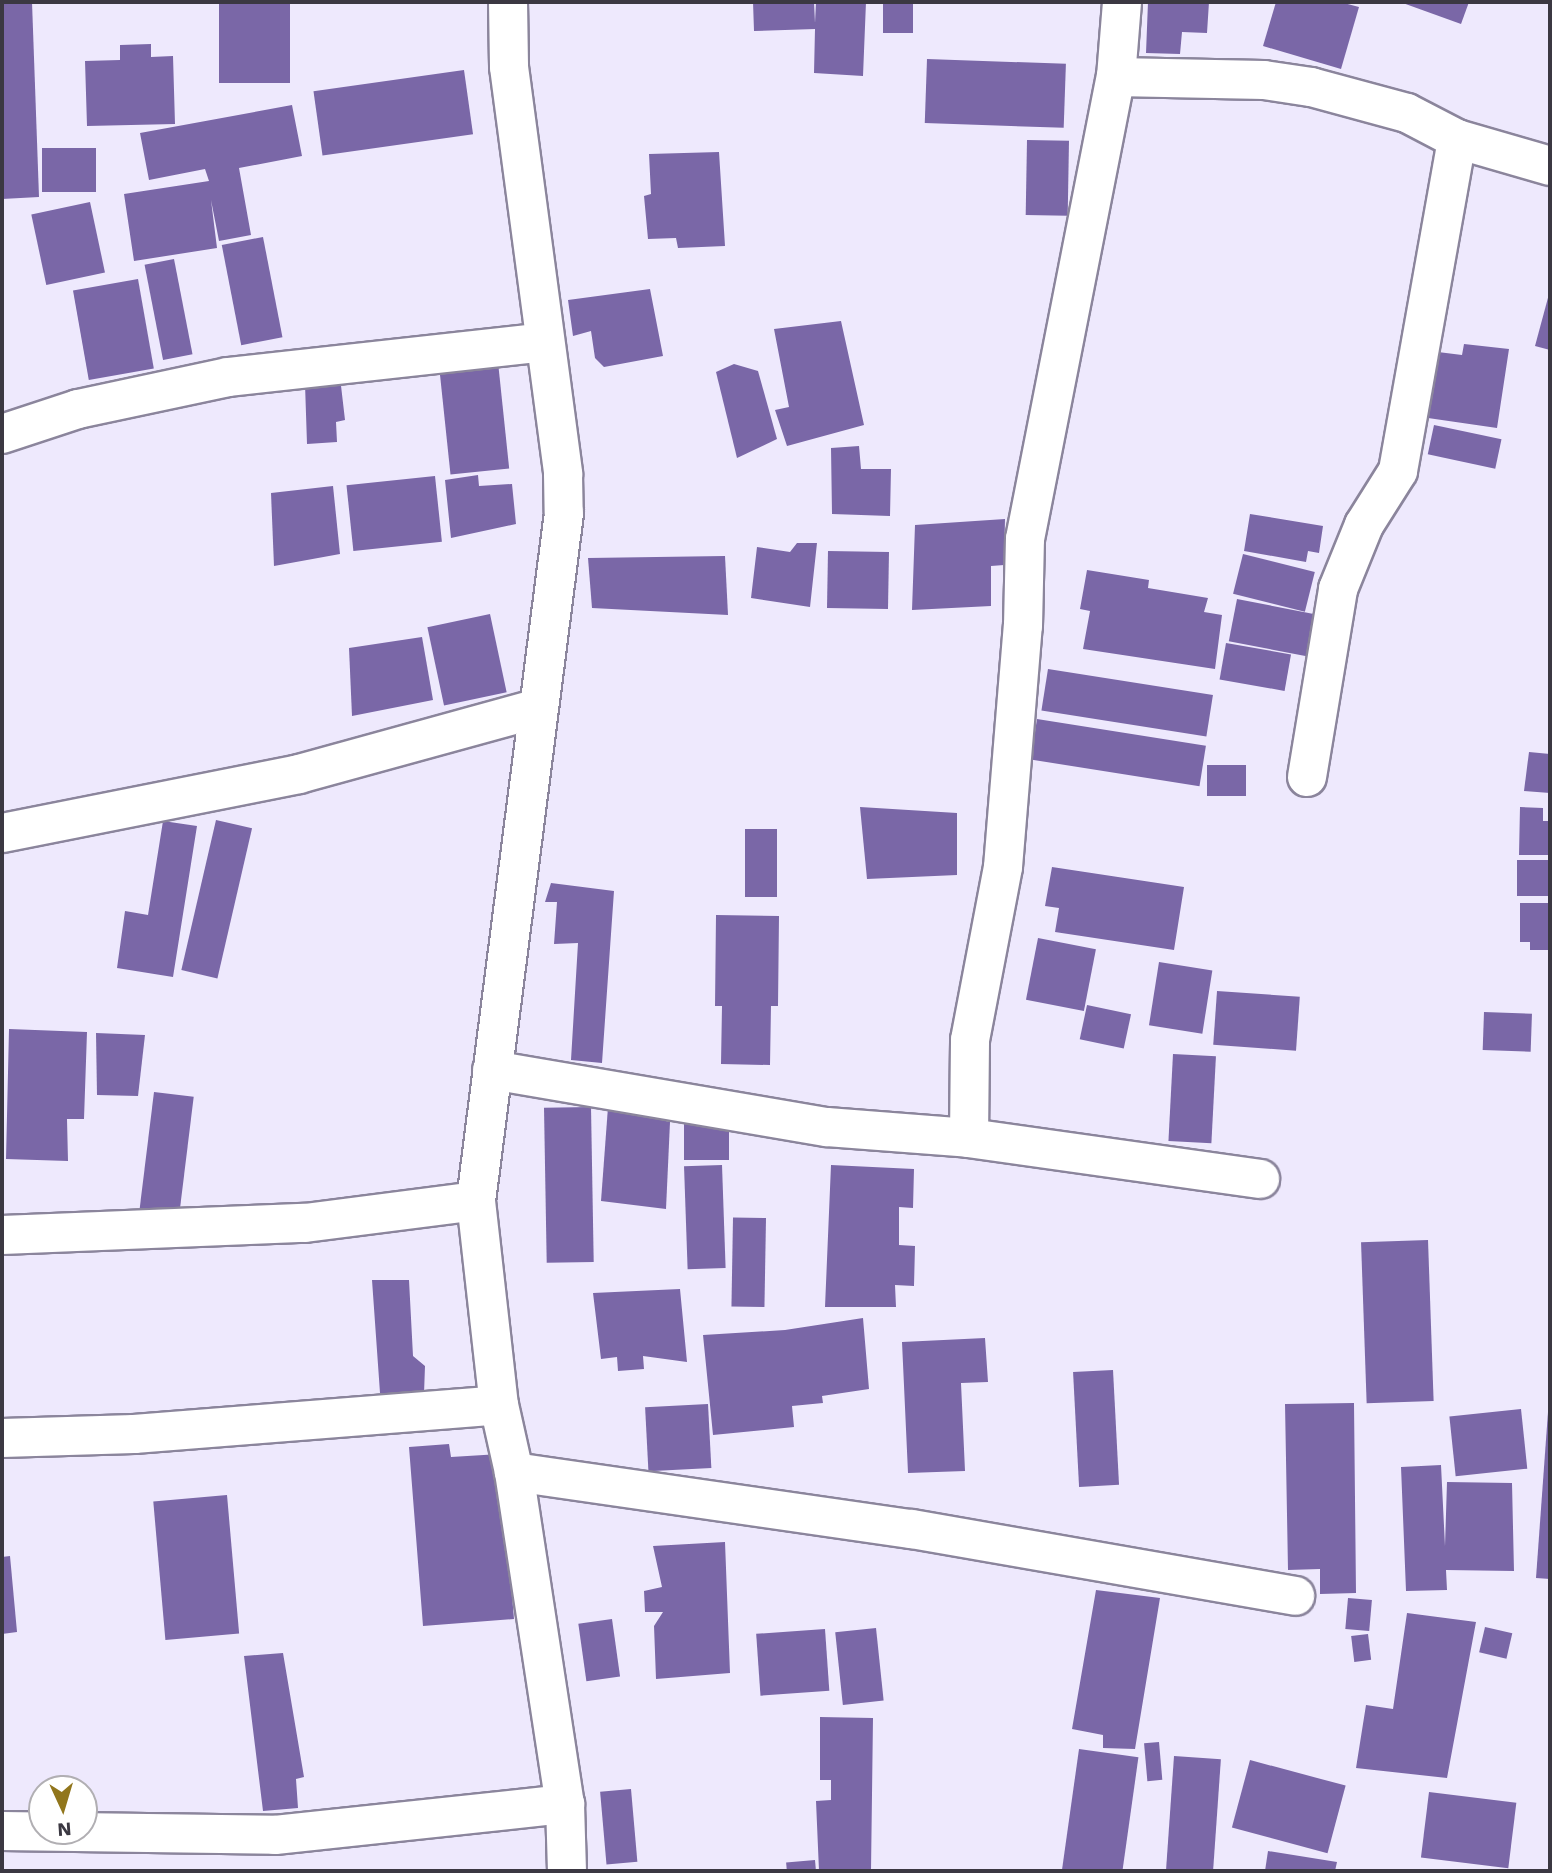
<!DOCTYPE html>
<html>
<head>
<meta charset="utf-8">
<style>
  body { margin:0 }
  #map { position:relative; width:1552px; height:1873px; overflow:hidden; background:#eee9fd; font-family:"Work Sans",sans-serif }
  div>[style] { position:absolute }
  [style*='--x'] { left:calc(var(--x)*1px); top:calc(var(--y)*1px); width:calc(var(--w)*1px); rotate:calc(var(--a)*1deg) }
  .building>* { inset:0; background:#7a67a7; transform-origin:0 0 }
  .roads { filter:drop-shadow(2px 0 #8b859c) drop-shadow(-2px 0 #8b859c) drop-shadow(0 2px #8b859c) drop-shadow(0 -2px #8b859c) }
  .minor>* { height:38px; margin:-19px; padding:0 19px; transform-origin:19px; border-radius:19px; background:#fff }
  span { translate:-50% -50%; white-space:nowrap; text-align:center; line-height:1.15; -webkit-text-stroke:7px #fff; paint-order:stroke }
  .frame { position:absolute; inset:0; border:4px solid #3b3842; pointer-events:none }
  .north { position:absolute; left:28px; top:1775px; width:70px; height:70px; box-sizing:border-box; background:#fff; border:2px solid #b1afb3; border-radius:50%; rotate:176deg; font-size:19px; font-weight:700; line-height:28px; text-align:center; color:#3b3842 }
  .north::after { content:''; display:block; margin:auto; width:24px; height:32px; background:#91761c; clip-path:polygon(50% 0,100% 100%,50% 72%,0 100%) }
</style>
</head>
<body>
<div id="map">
  <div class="building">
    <i style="clip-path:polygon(2px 2px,32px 2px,39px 197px,2px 199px)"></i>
    <i style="left:219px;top:2px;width:71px;height:81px"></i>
    <i style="clip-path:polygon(753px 2px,814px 2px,815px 23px,816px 2px,866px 2px,863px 76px,814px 73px,815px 29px,754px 31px)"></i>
    <i style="left:883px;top:2px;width:30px;height:31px"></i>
    <i style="clip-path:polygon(1148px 2px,1209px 2px,1207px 33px,1182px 32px,1180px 54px,1146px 53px)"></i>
    <i style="clip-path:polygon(1276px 2px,1340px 2px,1359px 7px,1341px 69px,1263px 46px)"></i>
    <i style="clip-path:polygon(1400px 2px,1469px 2px,1461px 24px)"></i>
    <i style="clip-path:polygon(151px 44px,151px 57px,173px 56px,175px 124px,87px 126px,85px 61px,120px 60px,120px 45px)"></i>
    <i style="left:927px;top:59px;width:139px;height:64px;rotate:2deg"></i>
    <i style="left:464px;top:70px;width:65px;height:152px;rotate:82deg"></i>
    <i style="clip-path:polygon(292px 105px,302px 156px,239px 168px,251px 235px,219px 241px,211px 200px,217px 248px,134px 261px,124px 194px,209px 181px,205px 169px,149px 180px,140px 133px)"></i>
    <i style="left:1027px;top:140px;width:42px;height:75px;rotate:1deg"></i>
    <i style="left:42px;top:148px;width:54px;height:44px"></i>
    <i style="clip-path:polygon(719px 152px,725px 246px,678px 248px,676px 238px,648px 239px,644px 196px,651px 194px,649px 154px)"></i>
    <i style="left:90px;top:202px;width:72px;height:60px;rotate:78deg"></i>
    <i style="left:263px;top:237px;width:102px;height:42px;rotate:79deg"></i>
    <i style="left:174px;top:259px;width:97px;height:30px;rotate:79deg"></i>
    <i style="left:138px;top:279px;width:91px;height:66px;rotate:80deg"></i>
    <i style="clip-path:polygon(650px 289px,663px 356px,604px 367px,595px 358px,591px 331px,573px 336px,568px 300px)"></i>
    <i style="clip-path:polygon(1549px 294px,1550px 294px,1550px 350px,1535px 346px)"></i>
    <i style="clip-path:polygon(841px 321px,864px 425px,787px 446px,775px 410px,789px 407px,774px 329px)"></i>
    <i style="clip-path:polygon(1464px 344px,1509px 349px,1497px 428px,1428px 418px,1438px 352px,1462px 355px)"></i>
    <i style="left:498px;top:362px;width:107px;height:59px;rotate:84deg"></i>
    <i style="clip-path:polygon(734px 364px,758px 371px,777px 439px,737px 458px,716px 372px)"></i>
    <i style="clip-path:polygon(340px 377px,345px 420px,336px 422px,337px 442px,307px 444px,305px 384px)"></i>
    <i style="left:1434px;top:425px;width:69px;height:30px;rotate:12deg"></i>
    <i style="clip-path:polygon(859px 446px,861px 469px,891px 469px,890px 516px,832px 514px,831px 448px)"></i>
    <i style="clip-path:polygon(478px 475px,479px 486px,512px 484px,516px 524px,451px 538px,445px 480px)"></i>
    <i style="left:435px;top:476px;width:66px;height:89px;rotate:84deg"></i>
    <i style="clip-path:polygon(333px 486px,340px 554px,274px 566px,271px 493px)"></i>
    <i style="clip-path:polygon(1250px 514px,1323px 526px,1319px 553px,1308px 551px,1306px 562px,1244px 551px)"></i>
    <i style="clip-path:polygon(1005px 519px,1004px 565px,991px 566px,991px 606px,912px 610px,915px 525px)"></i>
    <i style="clip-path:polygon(797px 543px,817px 543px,810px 607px,751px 598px,757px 547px,790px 552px)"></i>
    <i style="left:828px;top:551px;width:61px;height:57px;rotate:1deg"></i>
    <i style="left:1243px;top:554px;width:74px;height:41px;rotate:14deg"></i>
    <i style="clip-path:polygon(725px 556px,728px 615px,592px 608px,588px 558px)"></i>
    <i style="clip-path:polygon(1087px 570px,1149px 580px,1148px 588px,1208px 598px,1204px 612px,1222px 615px,1215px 669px,1083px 649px,1090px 611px,1080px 609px)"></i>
    <i style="left:1237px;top:599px;width:82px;height:43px;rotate:11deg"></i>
    <i style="left:490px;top:614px;width:80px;height:64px;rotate:78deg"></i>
    <i style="clip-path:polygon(422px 637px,433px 700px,352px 716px,349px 648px)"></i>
    <i style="left:1226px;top:643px;width:66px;height:37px;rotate:10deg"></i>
    <i style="left:1048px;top:669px;width:167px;height:42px;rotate:9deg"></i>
    <i style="left:1037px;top:719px;width:171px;height:41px;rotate:9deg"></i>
    <i style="clip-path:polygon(1529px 752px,1550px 754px,1550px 793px,1524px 791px)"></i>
    <i style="left:1207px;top:765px;width:39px;height:31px"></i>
    <i style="clip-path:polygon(860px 807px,957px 813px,957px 875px,867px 879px)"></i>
    <i style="clip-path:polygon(1520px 807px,1543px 808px,1543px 821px,1550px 821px,1550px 855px,1519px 855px)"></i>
    <i style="left:216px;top:820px;width:37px;height:154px;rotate:13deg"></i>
    <i style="clip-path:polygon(163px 821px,197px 826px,173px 977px,117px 968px,125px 911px,148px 915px)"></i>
    <i style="left:745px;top:829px;width:32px;height:68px"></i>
    <i style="left:1517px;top:860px;width:33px;height:36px"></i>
    <i style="clip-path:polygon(1052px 867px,1184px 887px,1174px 950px,1055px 932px,1059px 908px,1045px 906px)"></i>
    <i style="clip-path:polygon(551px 883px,614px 891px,602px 1063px,571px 1060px,578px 943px,554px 944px,557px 902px,545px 902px)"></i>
    <i style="clip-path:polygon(1520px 903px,1550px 903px,1550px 950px,1530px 950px,1530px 942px,1520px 942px)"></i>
    <i style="clip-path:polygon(716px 915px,779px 916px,778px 1006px,771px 1006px,770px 1065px,721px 1064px,722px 1006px,715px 1006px)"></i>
    <i style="left:1038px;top:938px;width:59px;height:63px;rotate:11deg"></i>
    <i style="left:1159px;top:962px;width:54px;height:64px;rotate:9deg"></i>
    <i style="left:1217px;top:991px;width:83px;height:54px;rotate:4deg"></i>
    <i style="left:1087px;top:1005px;width:45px;height:35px;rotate:12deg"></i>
    <i style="left:1484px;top:1012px;width:48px;height:38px;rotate:2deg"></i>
    <i style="clip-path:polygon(9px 1029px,87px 1032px,84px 1119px,67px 1119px,68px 1161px,6px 1159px)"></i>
    <i style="clip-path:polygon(96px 1033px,145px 1035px,138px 1096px,97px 1095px)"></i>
    <i style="left:1173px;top:1054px;width:43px;height:87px;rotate:3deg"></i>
    <i style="left:154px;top:1092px;width:40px;height:118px;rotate:7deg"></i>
    <i style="left:591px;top:1107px;width:155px;height:47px;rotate:89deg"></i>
    <i style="clip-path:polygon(608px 1107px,670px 1122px,666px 1209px,601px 1201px)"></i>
    <i style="left:684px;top:1120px;width:45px;height:40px"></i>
    <i style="left:722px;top:1165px;width:103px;height:38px;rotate:88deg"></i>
    <i style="clip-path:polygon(831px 1165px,914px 1169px,913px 1208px,899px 1207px,899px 1245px,915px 1246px,914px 1286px,895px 1285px,896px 1307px,825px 1307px)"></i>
    <i style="left:766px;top:1218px;width:89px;height:33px;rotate:91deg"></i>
    <i style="left:1428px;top:1240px;width:161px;height:67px;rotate:88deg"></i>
    <i style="clip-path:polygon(372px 1280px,409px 1280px,413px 1356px,425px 1366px,424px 1394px,380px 1393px)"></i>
    <i style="clip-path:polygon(680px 1289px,687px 1362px,643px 1356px,644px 1369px,618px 1371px,617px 1357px,601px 1359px,593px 1293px)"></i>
    <i style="clip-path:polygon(863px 1318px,869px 1389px,822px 1396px,823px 1403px,792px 1406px,794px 1427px,713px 1435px,703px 1335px,785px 1330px)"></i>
    <i style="clip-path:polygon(985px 1338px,988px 1382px,961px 1383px,965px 1471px,908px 1473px,902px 1342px)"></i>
    <i style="left:1113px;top:1370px;width:115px;height:40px;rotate:87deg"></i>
    <i style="clip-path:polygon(1354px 1403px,1356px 1593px,1320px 1594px,1320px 1569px,1288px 1570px,1285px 1404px)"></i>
    <i style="left:708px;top:1404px;width:64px;height:63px;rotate:87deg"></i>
    <i style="left:1521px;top:1409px;width:60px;height:72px;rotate:84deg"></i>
    <i style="clip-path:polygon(1548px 1412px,1550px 1412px,1550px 1579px,1536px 1578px)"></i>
    <i style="clip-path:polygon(449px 1444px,451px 1457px,500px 1454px,514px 1619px,423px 1626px,409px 1447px)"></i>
    <i style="clip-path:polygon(1441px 1465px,1445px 1546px,1447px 1482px,1512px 1483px,1514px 1571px,1446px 1570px,1447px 1590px,1406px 1591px,1401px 1467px)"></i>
    <i style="left:227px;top:1495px;width:139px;height:74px;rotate:85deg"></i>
    <i style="clip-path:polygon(725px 1542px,730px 1673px,656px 1679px,654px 1626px,663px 1612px,645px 1612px,644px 1591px,662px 1587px,653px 1546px)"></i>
    <i style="clip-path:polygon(10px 1556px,17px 1632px,2px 1634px,2px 1557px)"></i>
    <i style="clip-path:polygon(1096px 1590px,1160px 1598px,1135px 1749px,1103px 1748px,1103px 1735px,1072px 1729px)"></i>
    <i style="left:1348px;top:1598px;width:24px;height:31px;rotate:5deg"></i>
    <i style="clip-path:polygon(1407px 1613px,1476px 1622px,1447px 1778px,1356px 1768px,1366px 1705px,1393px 1709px)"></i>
    <i style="left:612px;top:1619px;width:58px;height:34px;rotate:82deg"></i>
    <i style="left:1485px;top:1627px;width:28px;height:26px;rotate:13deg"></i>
    <i style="left:876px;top:1628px;width:73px;height:41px;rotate:84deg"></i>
    <i style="left:825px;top:1629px;width:62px;height:69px;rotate:86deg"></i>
    <i style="left:1368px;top:1634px;width:26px;height:17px;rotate:83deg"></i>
    <i style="clip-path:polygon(283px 1653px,304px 1777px,296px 1779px,298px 1808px,263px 1811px,244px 1656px)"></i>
    <i style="clip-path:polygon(820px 1717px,873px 1718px,871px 1871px,819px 1871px,816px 1801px,831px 1800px,831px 1780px,820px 1780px)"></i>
    <i style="left:1159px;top:1742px;width:38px;height:15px;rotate:85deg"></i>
    <i style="left:1079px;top:1749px;width:60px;height:123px;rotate:8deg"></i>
    <i style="left:1174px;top:1756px;width:47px;height:115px;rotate:4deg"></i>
    <i style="left:1250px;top:1760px;width:99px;height:70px;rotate:15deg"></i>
    <i style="left:631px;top:1789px;width:73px;height:31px;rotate:85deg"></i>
    <i style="left:1429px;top:1792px;width:88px;height:66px;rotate:7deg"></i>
    <i style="clip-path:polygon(1268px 1851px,1337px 1862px,1335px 1871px,1265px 1871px)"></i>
    <i style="left:815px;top:1860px;width:11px;height:29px;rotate:85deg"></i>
  </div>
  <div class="roads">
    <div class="minor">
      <i style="--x:508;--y:2;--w:65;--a:89.1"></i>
      <i style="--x:509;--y:67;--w:411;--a:82.4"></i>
      <i style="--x:563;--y:474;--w:39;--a:89"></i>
      <i style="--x:564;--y:513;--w:694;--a:97.29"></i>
      <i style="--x:476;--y:1201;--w:205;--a:83.6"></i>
      <i style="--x:499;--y:1405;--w:69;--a:77.4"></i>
      <i style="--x:514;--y:1472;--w:336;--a:81.3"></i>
      <i style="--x:565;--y:1804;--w:67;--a:88.3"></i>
      <i style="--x:1116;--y:77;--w:148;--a:1.2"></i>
      <i style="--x:1264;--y:80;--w:48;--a:8.5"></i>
      <i style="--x:1311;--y:87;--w:99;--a:15.2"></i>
      <i style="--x:1407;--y:113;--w:56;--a:27.5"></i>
      <i style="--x:1457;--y:139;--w:97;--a:16.2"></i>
      <i style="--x:2;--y:434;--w:80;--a:-18.2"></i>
      <i style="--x:78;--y:409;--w:153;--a:-12"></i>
      <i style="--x:228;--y:377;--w:318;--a:-6.3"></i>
      <i style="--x:1307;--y:777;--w:191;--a:-80.6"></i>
      <i style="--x:1338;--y:589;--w:69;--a:-67.9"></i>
      <i style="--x:1364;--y:525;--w:64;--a:-57.8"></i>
      <i style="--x:1398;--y:471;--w:337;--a:-79.9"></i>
      <i style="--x:2;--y:833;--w:303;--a:-11.2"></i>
      <i style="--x:299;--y:774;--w:248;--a:-15.4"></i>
      <i style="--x:492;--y:1070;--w:340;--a:9.7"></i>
      <i style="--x:827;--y:1127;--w:142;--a:4.4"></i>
      <i style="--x:969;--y:1138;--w:294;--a:8"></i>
      <i style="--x:969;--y:1138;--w:98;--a:-89.4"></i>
      <i style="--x:970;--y:1040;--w:176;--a:-79.2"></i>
      <i style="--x:1003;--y:867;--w:242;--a:-85.3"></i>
      <i style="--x:1023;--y:626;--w:87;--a:-88.7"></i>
      <i style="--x:1025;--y:539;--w:471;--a:-78.9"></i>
      <i style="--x:1116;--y:77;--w:75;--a:-85.4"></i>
      <i style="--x:2;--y:1235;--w:303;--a:-2.3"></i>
      <i style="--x:305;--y:1223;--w:172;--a:-7.3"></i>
      <i style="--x:2;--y:1438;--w:132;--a:-1.7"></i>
      <i style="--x:134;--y:1434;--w:366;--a:-4.5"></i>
      <i style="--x:514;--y:1472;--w:402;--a:8.2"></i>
      <i style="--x:912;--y:1529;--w:389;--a:9.9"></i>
      <i style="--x:2;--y:1831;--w:273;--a:0.8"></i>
      <i style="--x:275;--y:1835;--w:292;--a:-6.1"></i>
    </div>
  </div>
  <div class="frame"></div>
  <div class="north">N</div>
</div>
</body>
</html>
